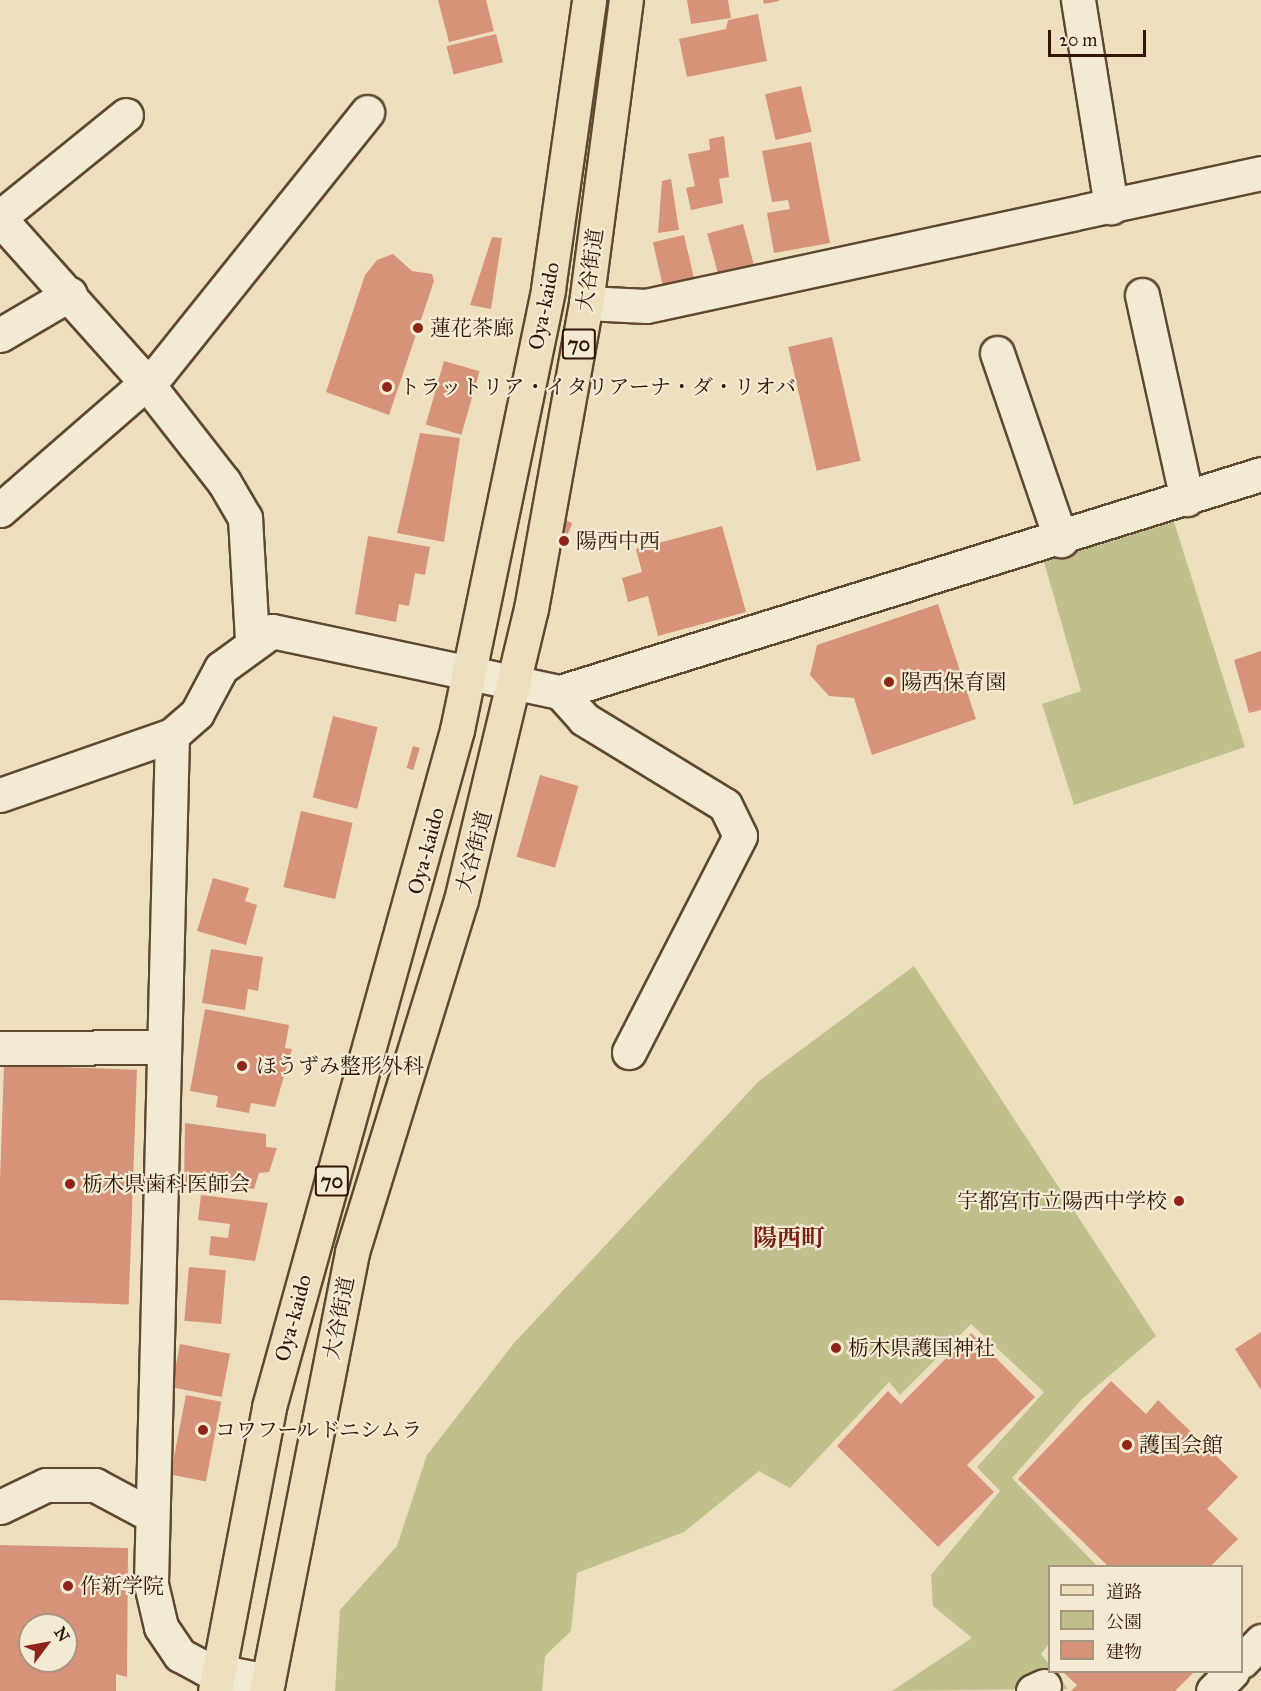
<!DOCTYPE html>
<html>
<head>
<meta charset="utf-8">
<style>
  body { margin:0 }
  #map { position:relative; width:1261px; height:1691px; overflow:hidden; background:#eddfbd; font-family:"IM FELL Great Primer","Noto Serif JP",serif }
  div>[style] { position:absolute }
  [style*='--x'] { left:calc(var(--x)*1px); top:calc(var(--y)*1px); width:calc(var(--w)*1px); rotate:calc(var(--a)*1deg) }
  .green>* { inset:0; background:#bfc08c }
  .building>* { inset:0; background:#d69379; transform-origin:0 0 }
  .roads { filter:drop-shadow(2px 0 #5f4832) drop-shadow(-2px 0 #5f4832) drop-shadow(0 2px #5f4832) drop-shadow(0 -2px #5f4832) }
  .minor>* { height:33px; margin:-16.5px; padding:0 16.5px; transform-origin:16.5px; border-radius:16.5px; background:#f3ead4 }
  .major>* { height:33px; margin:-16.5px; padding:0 16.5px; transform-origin:16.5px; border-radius:16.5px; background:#eddfbd }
  .dots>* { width:16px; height:16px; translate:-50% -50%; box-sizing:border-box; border:3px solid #f3ead4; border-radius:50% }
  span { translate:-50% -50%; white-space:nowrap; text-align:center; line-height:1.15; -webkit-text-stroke:4.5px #f3ead4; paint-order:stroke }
  .shield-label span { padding:2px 4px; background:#f3ead4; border:2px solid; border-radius:4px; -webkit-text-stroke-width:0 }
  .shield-label { font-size:20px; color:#301504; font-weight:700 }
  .street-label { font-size:21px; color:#301504 }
  .poi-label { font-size:21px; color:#301504 }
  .left { translate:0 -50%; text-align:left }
  .right { translate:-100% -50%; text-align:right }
  .quarter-label { font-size:24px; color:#7a1f14; font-weight:700 }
  .legend { position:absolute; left:1048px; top:1565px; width:195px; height:108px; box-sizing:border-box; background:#f3ead4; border:2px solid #a59581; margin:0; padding:8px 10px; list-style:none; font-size:18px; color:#301504 }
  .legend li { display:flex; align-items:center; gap:12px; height:30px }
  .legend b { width:30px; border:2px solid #a59581 }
  .north { position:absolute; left:18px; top:1613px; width:60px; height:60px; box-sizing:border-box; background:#f3ead4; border:2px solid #a59581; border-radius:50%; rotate:58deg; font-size:16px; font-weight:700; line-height:24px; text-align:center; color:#301504 }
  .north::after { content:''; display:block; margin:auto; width:21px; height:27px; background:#8f2418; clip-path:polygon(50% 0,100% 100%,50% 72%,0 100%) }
  .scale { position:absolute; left:1048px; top:30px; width:98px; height:27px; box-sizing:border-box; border:3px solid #301504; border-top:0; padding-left:8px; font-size:18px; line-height:21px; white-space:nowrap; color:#301504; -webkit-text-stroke:4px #f3ead4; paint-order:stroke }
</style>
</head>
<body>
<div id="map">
  <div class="green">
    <i style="clip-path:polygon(1174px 522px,1245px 747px,1074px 805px,1042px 704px,1081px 691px,1044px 562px)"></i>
    <i style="clip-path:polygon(914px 966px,1156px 1336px,1082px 1399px,1012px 1478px,1097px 1566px,1050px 1566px,1049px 1644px,1041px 1654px,1068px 1689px,892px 1691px,972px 1638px,933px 1606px,931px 1575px,1000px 1491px,977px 1467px,1044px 1392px,971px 1324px,900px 1395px,889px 1382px,790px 1488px,759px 1471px,684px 1532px,577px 1573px,571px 1631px,545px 1656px,542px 1691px,335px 1691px,340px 1610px,397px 1546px,427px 1455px,514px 1343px,759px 1081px)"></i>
  </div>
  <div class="building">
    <i style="clip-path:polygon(438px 0,486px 0,494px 31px,449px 42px)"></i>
    <i style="clip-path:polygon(687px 0,728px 0,731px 18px,691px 24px)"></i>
    <i style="clip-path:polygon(763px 0,779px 0,779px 1px,764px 4px)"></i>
    <i style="clip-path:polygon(758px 14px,767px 61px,687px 77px,679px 39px,726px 29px,728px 20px)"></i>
    <i style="left:496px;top:34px;width:29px;height:51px;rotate:76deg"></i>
    <i style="left:801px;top:86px;width:47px;height:37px;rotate:77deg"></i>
    <i style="clip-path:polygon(724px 136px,729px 177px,719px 179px,723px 203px,691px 210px,686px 188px,695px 186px,688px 154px,710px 150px,709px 139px)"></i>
    <i style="clip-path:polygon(811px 142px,830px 243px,774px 253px,767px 213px,790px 209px,788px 200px,772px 202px,762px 151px)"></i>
    <i style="clip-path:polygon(671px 179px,679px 230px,658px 233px,662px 181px)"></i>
    <i style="left:743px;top:224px;width:48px;height:37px;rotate:75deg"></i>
    <i style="left:684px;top:235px;width:57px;height:32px;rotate:77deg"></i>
    <i style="clip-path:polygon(492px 237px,502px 238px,491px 309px,470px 305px)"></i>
    <i style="clip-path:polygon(393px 254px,412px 271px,432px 274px,434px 281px,389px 415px,326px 392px,365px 275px,377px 260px)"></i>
    <i style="left:832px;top:337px;width:127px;height:45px;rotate:77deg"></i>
    <i style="left:444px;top:361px;width:37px;height:66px;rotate:16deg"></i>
    <i style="clip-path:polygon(420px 433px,460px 438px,444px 542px,397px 533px)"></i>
    <i style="left:565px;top:520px;width:8px;height:24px;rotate:23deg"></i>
    <i style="clip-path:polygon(722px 526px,746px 612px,658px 636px,648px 596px,628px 602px,622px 578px,642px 572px,636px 549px)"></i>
    <i style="clip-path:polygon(368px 536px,430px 547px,425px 575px,415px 573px,409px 606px,399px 604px,396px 622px,355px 614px)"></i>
    <i style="clip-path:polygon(938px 604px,976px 719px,872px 755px,854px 698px,829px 696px,810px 675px,817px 645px)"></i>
    <i style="clip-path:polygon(1261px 651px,1261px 710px,1249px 713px,1234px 660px)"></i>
    <i style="left:333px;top:716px;width:46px;height:84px;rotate:14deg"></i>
    <i style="left:413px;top:746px;width:7px;height:23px;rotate:16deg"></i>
    <i style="left:540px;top:775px;width:40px;height:85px;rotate:16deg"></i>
    <i style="left:301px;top:811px;width:53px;height:78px;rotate:13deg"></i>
    <i style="clip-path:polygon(213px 878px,249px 888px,245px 901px,257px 905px,246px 945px,197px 931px)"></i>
    <i style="clip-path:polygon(211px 949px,263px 957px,258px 991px,248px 989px,245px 1010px,202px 1003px)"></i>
    <i style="clip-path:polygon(205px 1009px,289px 1025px,285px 1048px,292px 1049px,275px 1107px,251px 1103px,249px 1113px,216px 1107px,218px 1096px,190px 1091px)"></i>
    <i style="left:4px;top:1065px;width:133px;height:235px;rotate:2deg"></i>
    <i style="clip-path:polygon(185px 1123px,266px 1134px,266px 1147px,277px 1148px,269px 1172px,259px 1173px,254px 1189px,205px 1181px,205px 1189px,184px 1186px)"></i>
    <i style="clip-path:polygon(201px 1195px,268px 1203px,255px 1261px,209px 1255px,211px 1236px,228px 1238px,230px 1224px,198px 1220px)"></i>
    <i style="left:189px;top:1267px;width:37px;height:54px;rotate:5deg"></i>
    <i style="clip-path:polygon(1261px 1332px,1261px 1390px,1235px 1349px)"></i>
    <i style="clip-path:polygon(971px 1333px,1035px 1397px,967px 1465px,994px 1492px,938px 1547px,837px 1446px,888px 1391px,901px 1404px)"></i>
    <i style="left:180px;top:1344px;width:51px;height:44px;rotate:11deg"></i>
    <i style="clip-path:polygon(1111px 1381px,1146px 1414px,1158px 1400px,1238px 1477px,1207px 1509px,1238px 1539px,1211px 1566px,1108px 1566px,1018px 1479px)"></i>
    <i style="left:186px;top:1395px;width:36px;height:81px;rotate:11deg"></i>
    <i style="clip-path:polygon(evenodd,0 1545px,128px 1548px,127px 1677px,116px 1674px,116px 1691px,0 1691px,0 1545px,30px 1625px,66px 1625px,66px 1661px,30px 1661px,30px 1625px)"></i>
    <i style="clip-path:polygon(1063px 1672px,1194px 1672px,1175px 1691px,1071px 1691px,1077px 1685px)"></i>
  </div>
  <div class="roads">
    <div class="minor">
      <i style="--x:1078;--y:0;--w:210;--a:80.9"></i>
      <i style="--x:0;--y:217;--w:162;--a:-39"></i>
      <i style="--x:0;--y:219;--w:217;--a:48.2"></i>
      <i style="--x:145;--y:381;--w:128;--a:52"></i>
      <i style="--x:224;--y:482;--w:42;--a:59.7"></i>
      <i style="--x:245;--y:518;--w:123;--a:86.7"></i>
      <i style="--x:1142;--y:295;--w:209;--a:77.6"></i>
      <i style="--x:586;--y:303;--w:60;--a:2.9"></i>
      <i style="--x:646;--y:306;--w:629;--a:-12.2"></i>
      <i style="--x:0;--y:335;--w:81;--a:-30.4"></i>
      <i style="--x:997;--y:353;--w:198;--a:71.1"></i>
      <i style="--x:0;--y:510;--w:211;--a:-41"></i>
      <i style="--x:159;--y:372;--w:333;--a:-51.3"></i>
      <i style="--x:560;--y:692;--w:36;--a:48"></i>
      <i style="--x:584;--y:719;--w:165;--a:31.4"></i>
      <i style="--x:725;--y:805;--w:34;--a:64"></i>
      <i style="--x:740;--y:836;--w:243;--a:117.2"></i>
      <i style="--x:172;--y:735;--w:849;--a:91.42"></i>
      <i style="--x:151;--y:1584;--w:44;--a:76.9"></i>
      <i style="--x:161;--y:1627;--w:34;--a:56"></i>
      <i style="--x:180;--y:1655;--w:30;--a:28"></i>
      <i style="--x:206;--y:1669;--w:63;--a:11"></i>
      <i style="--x:0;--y:795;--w:182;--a:-19.2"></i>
      <i style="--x:172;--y:735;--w:33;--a:-41"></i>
      <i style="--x:197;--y:713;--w:51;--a:-61.9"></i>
      <i style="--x:221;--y:668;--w:63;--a:-36"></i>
      <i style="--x:272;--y:631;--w:294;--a:12"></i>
      <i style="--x:560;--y:692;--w:734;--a:-17.27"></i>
      <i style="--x:0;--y:1048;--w:164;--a:-0.3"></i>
      <i style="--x:0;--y:1507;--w:51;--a:-25.6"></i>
      <i style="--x:46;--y:1485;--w:49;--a:0"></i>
      <i style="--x:95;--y:1485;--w:61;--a:28.2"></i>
      <i style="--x:1242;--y:1661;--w:28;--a:-46"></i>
      <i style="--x:1033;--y:1691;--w:12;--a:-24"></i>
      <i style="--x:1213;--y:1691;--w:27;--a:-45"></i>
    </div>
    <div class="major">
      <i style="--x:215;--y:1691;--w:289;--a:-79.2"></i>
      <i style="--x:269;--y:1407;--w:703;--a:-74.48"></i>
      <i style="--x:457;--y:730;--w:450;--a:-78.3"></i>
      <i style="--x:548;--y:289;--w:292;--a:-81.9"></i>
      <i style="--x:266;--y:1691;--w:447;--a:-78.9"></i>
      <i style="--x:352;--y:1252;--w:368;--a:-72.8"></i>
      <i style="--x:461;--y:900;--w:299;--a:-76.5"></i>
      <i style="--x:531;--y:609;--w:311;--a:-79.8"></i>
      <i style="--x:586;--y:303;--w:306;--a:-82.5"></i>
    </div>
  </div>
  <div class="dots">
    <i style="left:418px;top:328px;background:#8f2418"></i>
    <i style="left:387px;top:387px;background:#8f2418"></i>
    <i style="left:564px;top:541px;background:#8f2418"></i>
    <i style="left:889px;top:682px;background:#8f2418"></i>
    <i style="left:242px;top:1066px;background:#8f2418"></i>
    <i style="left:70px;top:1184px;background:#8f2418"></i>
    <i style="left:1179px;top:1201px;background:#8f2418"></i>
    <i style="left:836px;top:1348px;background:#8f2418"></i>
    <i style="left:203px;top:1430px;background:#8f2418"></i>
    <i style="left:1127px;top:1445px;background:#8f2418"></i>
    <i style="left:68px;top:1586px;background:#8f2418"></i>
  </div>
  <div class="shield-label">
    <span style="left:579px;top:344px">70</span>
    <span style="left:332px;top:1181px">70</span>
  </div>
  <div class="street-label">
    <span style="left:590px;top:270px;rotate:-82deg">大谷街道</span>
    <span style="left:544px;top:306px;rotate:-79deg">Oya-kaido</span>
    <span style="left:426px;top:851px;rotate:-75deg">Oya-kaido</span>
    <span style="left:474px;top:852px;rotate:-75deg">大谷街道</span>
    <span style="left:293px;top:1318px;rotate:-75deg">Oya-kaido</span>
    <span style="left:339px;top:1318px;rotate:-79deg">大谷街道</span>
  </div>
  <div class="poi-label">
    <span class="left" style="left:430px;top:328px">蓮花茶廊</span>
    <span class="left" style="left:399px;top:387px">トラットリア・イタリアーナ・ダ・リオバ</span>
    <span class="left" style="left:576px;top:541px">陽西中西</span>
    <span class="left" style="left:901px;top:682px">陽西保育園</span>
    <span class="left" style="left:256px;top:1066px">ほうずみ整形外科</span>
    <span class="left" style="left:82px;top:1184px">栃木県歯科医師会</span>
    <span class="right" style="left:1167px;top:1201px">宇都宮市立陽西中学校</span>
    <span class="left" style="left:848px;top:1348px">栃木県護国神社</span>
    <span class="left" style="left:215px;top:1430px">コワフールドニシムラ</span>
    <span class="left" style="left:1139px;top:1445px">護国会館</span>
    <span class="left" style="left:80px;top:1586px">作新学院</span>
  </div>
  <div class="quarter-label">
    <span style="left:789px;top:1239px">陽西町</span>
  </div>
  <ul class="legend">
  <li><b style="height:8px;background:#eddfbd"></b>道路</li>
  <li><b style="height:16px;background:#bfc08c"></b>公園</li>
  <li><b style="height:16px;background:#d69379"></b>建物</li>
  </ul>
  <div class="north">N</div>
  <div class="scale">20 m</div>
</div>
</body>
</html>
